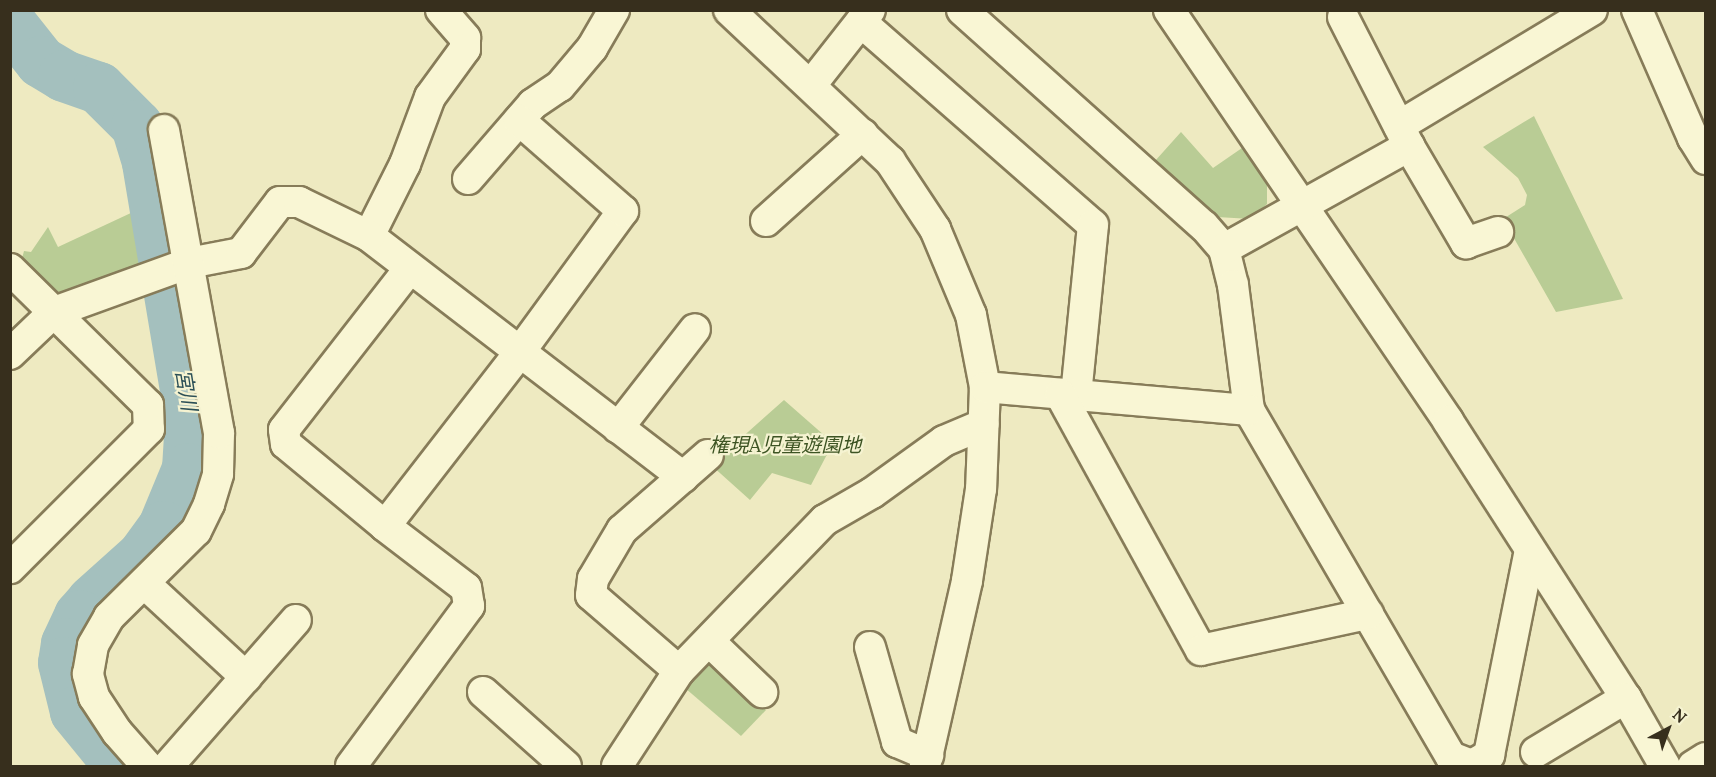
<!DOCTYPE html>
<html>
<head>
<meta charset="utf-8">
<style>
  body { margin:0 }
  #map { position:relative; width:1716px; height:777px; overflow:hidden; background:#eeeac1; font-family:Lora,"Noto Sans JP",serif }
  div>[style] { position:absolute }
  [style*='--x'] { left:calc(var(--x)*1px); top:calc(var(--y)*1px); width:calc(var(--w)*1px); rotate:calc(var(--a)*1deg) }
  .green>* { inset:0; background:#b9cc95 }
  .river>* { height:52px; margin:-26px; padding:0 26px; transform-origin:26px; border-radius:26px; background:#a4c0be }
  .roads { filter:drop-shadow(2px 0 #877c59) drop-shadow(-2px 0 #877c59) drop-shadow(0 2px #877c59) drop-shadow(0 -2px #877c59) }
  .minor>* { height:30px; margin:-15px; padding:0 15px; transform-origin:15px; border-radius:15px; background:#f9f6d4 }
  span { translate:-50% -50%; white-space:nowrap; text-align:center; line-height:1.15; -webkit-text-stroke:4.5px #f5f3d1; paint-order:stroke }
  .park-label { font-size:20px; color:#3d5423; font-style:italic }
  .water-label { font-size:21px; color:#2c5057; font-style:italic }
  .frame { position:absolute; inset:0; border:12px solid #372f1d; pointer-events:none }
  .north { position:absolute; left:1638px; top:699px; width:60px; height:60px; -webkit-text-stroke:4px #f5f3d1; paint-order:stroke; rotate:41deg; font-size:16px; font-weight:700; line-height:24px; text-align:center; color:#372f1d }
  .north::after { content:''; display:block; margin:auto; width:21px; height:27px; background:#372f1d; clip-path:polygon(50% 0,100% 100%,50% 72%,0 100%) }
</style>
</head>
<body>
<div id="map">
  <div class="green">
    <i style="clip-path:polygon(1534px 116px,1623px 299px,1556px 312px,1503px 219px,1525px 205px,1527px 195px,1518px 178px,1483px 147px)"></i>
    <i style="clip-path:polygon(1181px 132px,1213px 168px,1242px 148px,1267px 179px,1267px 204px,1251px 219px,1217px 217px,1155px 161px)"></i>
    <i style="clip-path:polygon(133px 212px,149px 257px,142px 265px,68px 294px,50px 296px,20px 266px,24px 251px,31px 252px,48px 227px,58px 247px)"></i>
    <i style="clip-path:polygon(784px 400px,833px 443px,811px 485px,772px 473px,750px 500px,711px 465px)"></i>
    <i style="clip-path:polygon(712px 657px,766px 710px,741px 736px,685px 688px,692px 676px)"></i>
  </div>
  <div class="river">
    <i style="--x:10;--y:23;--w:50;--a:51.5"></i>
    <i style="--x:41;--y:62;--w:27;--a:31"></i>
    <i style="--x:64;--y:76;--w:37;--a:19"></i>
    <i style="--x:99;--y:88;--w:54;--a:45"></i>
    <i style="--x:137;--y:126;--w:39;--a:73"></i>
    <i style="--x:148;--y:163;--w:261;--a:80.5"></i>
    <i style="--x:191;--y:420;--w:49;--a:93.5"></i>
    <i style="--x:188;--y:469;--w:63;--a:112.5"></i>
    <i style="--x:164;--y:527;--w:34;--a:126"></i>
    <i style="--x:144;--y:555;--w:69;--a:138"></i>
    <i style="--x:93;--y:601;--w:20;--a:131"></i>
    <i style="--x:80;--y:616;--w:31;--a:115"></i>
    <i style="--x:67;--y:644;--w:19;--a:99"></i>
    <i style="--x:64;--y:663;--w:50;--a:76.2"></i>
    <i style="--x:76;--y:712;--w:70;--a:50.8"></i>
  </div>
  <div class="roads">
    <div class="minor">
      <i style="--x:441;--y:10;--w:37;--a:49"></i>
      <i style="--x:465;--y:38;--w:11;--a:90"></i>
      <i style="--x:465;--y:49;--w:59;--a:126.1"></i>
      <i style="--x:430;--y:97;--w:72;--a:110.5"></i>
      <i style="--x:405;--y:164;--w:80;--a:116.6"></i>
      <i style="--x:369;--y:236;--w:396;--a:37.5"></i>
      <i style="--x:729;--y:10;--w:221;--a:43.2"></i>
      <i style="--x:890;--y:161;--w:82;--a:56.5"></i>
      <i style="--x:935;--y:229;--w:93;--a:67.3"></i>
      <i style="--x:971;--y:315;--w:73;--a:79"></i>
      <i style="--x:985;--y:387;--w:102;--a:92.2"></i>
      <i style="--x:981;--y:489;--w:93;--a:98.7"></i>
      <i style="--x:967;--y:581;--w:190;--a:102.8"></i>
      <i style="--x:962;--y:10;--w:324;--a:41.8"></i>
      <i style="--x:1204;--y:226;--w:30;--a:49"></i>
      <i style="--x:1224;--y:249;--w:37;--a:76"></i>
      <i style="--x:1233;--y:285;--w:126;--a:82.7"></i>
      <i style="--x:1249;--y:410;--w:402;--a:59.8"></i>
      <i style="--x:1451;--y:757;--w:22;--a:21"></i>
      <i style="--x:1472;--y:765;--w:20;--a:-30"></i>
      <i style="--x:1489;--y:755;--w:209;--a:-78.7"></i>
      <i style="--x:1169;--y:10;--w:497;--a:55.8"></i>
      <i style="--x:1448;--y:421;--w:329;--a:57.3"></i>
      <i style="--x:1626;--y:698;--w:78;--a:60.2"></i>
      <i style="--x:1637;--y:10;--w:140;--a:66.4"></i>
      <i style="--x:1693;--y:138;--w:25;--a:58"></i>
      <i style="--x:1343;--y:17;--w:145;--a:62.9"></i>
      <i style="--x:1409;--y:146;--w:113;--a:59.6"></i>
      <i style="--x:1466;--y:243;--w:34;--a:-19"></i>
      <i style="--x:861;--y:22;--w:308;--a:41.2"></i>
      <i style="--x:1093;--y:225;--w:171;--a:95.7"></i>
      <i style="--x:811;--y:85;--w:95;--a:-51.8"></i>
      <i style="--x:1399;--y:126;--w:225;--a:-31"></i>
      <i style="--x:468;--y:179;--w:99;--a:-49.1"></i>
      <i style="--x:533;--y:104;--w:32;--a:-34"></i>
      <i style="--x:560;--y:86;--w:50;--a:-49.9"></i>
      <i style="--x:592;--y:48;--w:44;--a:-59.9"></i>
      <i style="--x:766;--y:221;--w:130;--a:-41.9"></i>
      <i style="--x:1224;--y:249;--w:212;--a:-29.1"></i>
      <i style="--x:410;--y:268;--w:205;--a:127.9"></i>
      <i style="--x:284;--y:430;--w:14;--a:82"></i>
      <i style="--x:286;--y:444;--w:129;--a:39.6"></i>
      <i style="--x:385;--y:526;--w:219;--a:-52.2"></i>
      <i style="--x:519;--y:353;--w:176;--a:-53.8"></i>
      <i style="--x:623;--y:211;--w:138;--a:-138.8"></i>
      <i style="--x:10;--y:269;--w:194;--a:44.6"></i>
      <i style="--x:148;--y:405;--w:24;--a:88"></i>
      <i style="--x:149;--y:429;--w:197;--a:135"></i>
      <i style="--x:10;--y:354;--w:61;--a:-43.7"></i>
      <i style="--x:54;--y:312;--w:144;--a:-19.9"></i>
      <i style="--x:189;--y:263;--w:53;--a:-10.9"></i>
      <i style="--x:241;--y:253;--w:64;--a:-52.6"></i>
      <i style="--x:280;--y:202;--w:19;--a:0"></i>
      <i style="--x:299;--y:202;--w:78;--a:25.9"></i>
      <i style="--x:985;--y:387;--w:265;--a:5"></i>
      <i style="--x:1060;--y:394;--w:292;--a:61.2"></i>
      <i style="--x:1201;--y:650;--w:171;--a:-12.2"></i>
      <i style="--x:618;--y:428;--w:125;--a:-52.1"></i>
      <i style="--x:144;--y:583;--w:139;--a:42.7"></i>
      <i style="--x:709;--y:641;--w:74;--a:43.9"></i>
      <i style="--x:870;--y:647;--w:99;--a:74.1"></i>
      <i style="--x:897;--y:742;--w:34;--a:23"></i>
      <i style="--x:679;--y:671;--w:116;--a:-139.2"></i>
      <i style="--x:591;--y:595;--w:16;--a:-83"></i>
      <i style="--x:593;--y:579;--w:57;--a:-59.4"></i>
      <i style="--x:622;--y:530;--w:114;--a:-41.1"></i>
      <i style="--x:483;--y:692;--w:111;--a:41.7"></i>
      <i style="--x:1536;--y:752;--w:105;--a:-31"></i>
      <i style="--x:147;--y:766;--w:45;--a:-131.4"></i>
      <i style="--x:117;--y:732;--w:42;--a:-123.3"></i>
      <i style="--x:94;--y:697;--w:24;--a:-105"></i>
      <i style="--x:88;--y:674;--w:29;--a:-80"></i>
      <i style="--x:93;--y:645;--w:32;--a:-60"></i>
      <i style="--x:109;--y:617;--w:122;--a:-44.7"></i>
      <i style="--x:196;--y:531;--w:30;--a:-64"></i>
      <i style="--x:209;--y:504;--w:31;--a:-73"></i>
      <i style="--x:218;--y:474;--w:41;--a:-88.6"></i>
      <i style="--x:219;--y:433;--w:308;--a:-100.3"></i>
      <i style="--x:168;--y:766;--w:194;--a:-48.8"></i>
      <i style="--x:351;--y:766;--w:199;--a:-53.6"></i>
      <i style="--x:469;--y:606;--w:18;--a:-99"></i>
      <i style="--x:466;--y:588;--w:102;--a:-142.6"></i>
      <i style="--x:617;--y:766;--w:113;--a:-56.9"></i>
      <i style="--x:679;--y:671;--w:210;--a:-46"></i>
      <i style="--x:825;--y:520;--w:54;--a:-29.9"></i>
      <i style="--x:872;--y:493;--w:89;--a:-35.8"></i>
      <i style="--x:944;--y:441;--w:43;--a:-23"></i>
      <i style="--x:1693;--y:766;--w:15;--a:-32"></i>
    </div>
  </div>
  <div class="park-label">
    <span style="left:785px;top:444px">権現A児童遊園地</span>
  </div>
  <div class="water-label">
    <span style="left:186px;top:390px;rotate:81deg">宮川</span>
  </div>
  <div class="frame"></div>
  <div class="north">N</div>
</div>
</body>
</html>
